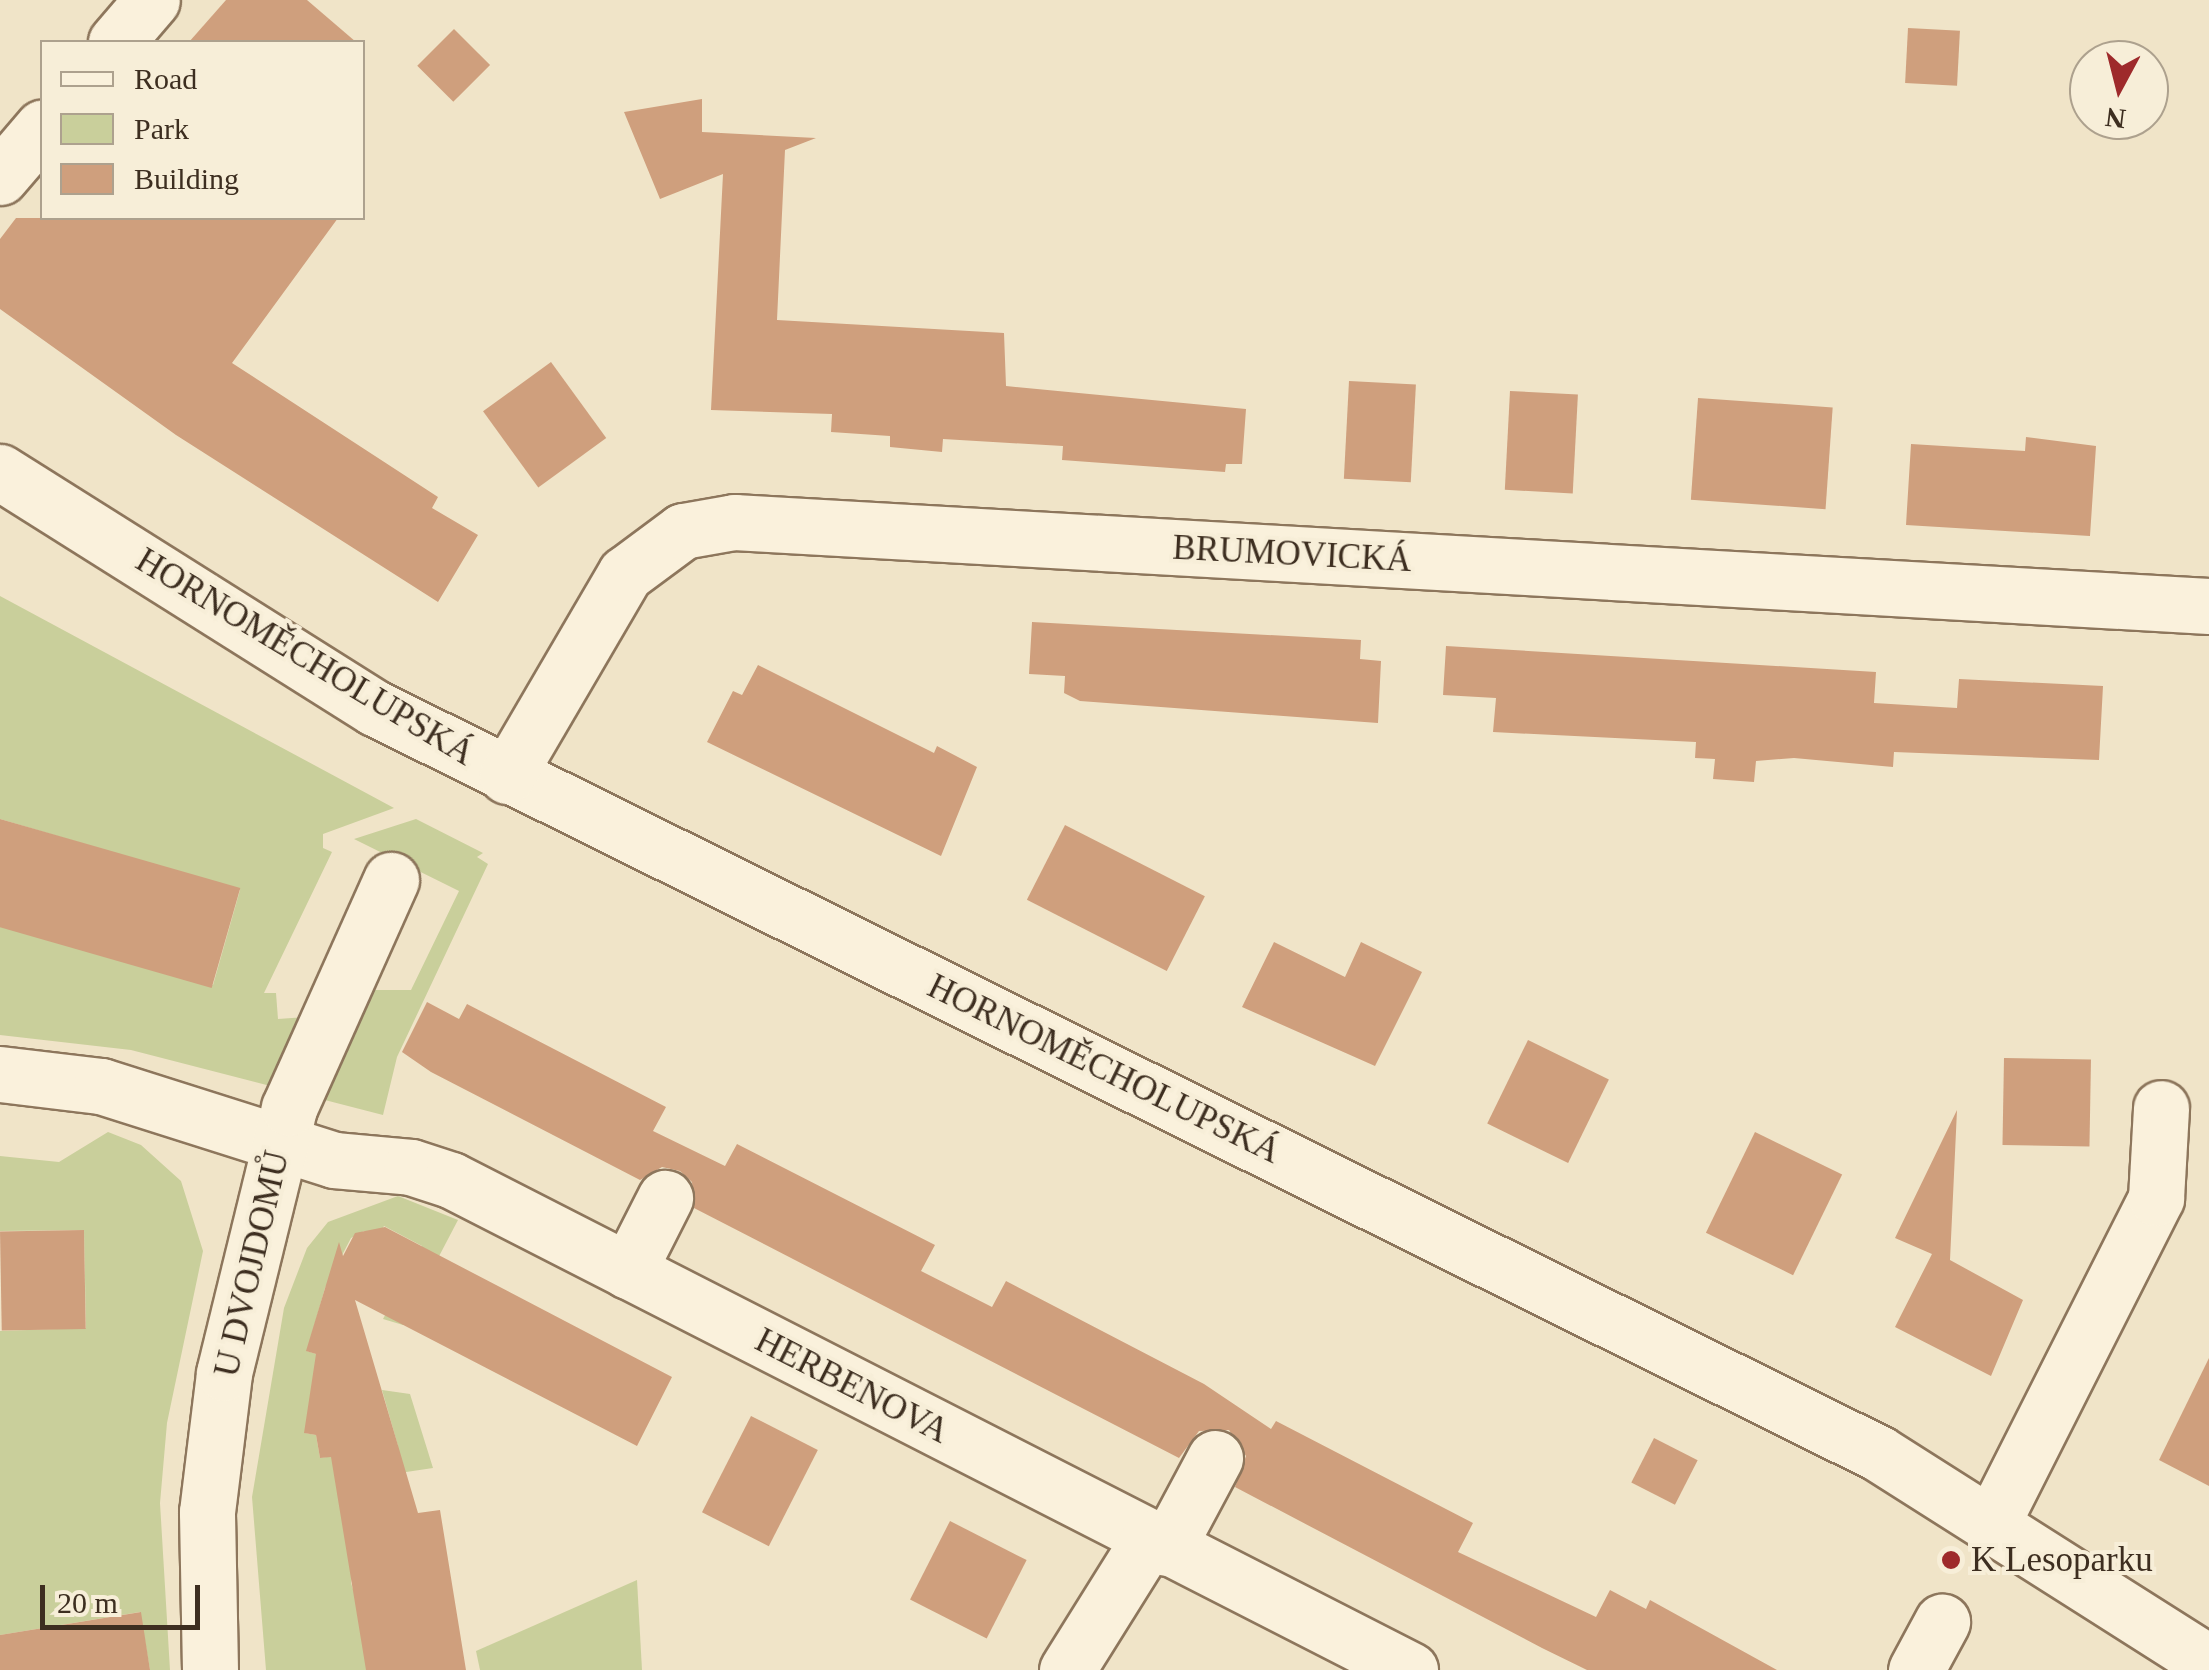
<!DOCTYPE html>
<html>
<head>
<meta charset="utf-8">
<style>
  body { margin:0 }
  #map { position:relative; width:2209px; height:1670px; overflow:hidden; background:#f0e4c8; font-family:"Times New Roman",serif }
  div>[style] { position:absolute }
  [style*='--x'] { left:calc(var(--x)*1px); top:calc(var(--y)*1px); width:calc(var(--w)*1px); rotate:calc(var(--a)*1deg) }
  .green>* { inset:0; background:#c9cf9b }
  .building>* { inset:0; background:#cf9f7d; transform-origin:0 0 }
  .roads { filter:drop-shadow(2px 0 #8d765c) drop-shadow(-2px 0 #8d765c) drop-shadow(0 2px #8d765c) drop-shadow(0 -2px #8d765c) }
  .minor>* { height:55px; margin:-27.5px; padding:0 27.5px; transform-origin:27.5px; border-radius:27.5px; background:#faf1dc }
  .dots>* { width:28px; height:28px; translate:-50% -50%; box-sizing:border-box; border:5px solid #f7eed8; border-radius:50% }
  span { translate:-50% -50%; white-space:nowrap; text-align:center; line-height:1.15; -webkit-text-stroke:8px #f7eed8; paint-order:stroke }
  .street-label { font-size:35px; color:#3d2e20 }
  .poi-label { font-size:35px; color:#3d2e20 }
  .left { translate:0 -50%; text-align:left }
  .legend { position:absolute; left:40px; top:40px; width:325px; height:180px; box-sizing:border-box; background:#f7eed8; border:2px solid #ada18e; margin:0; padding:12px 18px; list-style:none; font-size:30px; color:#3d2e20 }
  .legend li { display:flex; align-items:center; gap:20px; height:50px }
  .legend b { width:50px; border:2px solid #ada18e }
  .north { position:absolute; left:2069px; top:40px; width:100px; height:100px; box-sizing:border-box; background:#f7eed8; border:2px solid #ada18e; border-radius:50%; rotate:187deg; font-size:28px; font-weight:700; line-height:40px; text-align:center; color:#3d2e20 }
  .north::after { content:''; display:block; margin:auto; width:35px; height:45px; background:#9e2a2b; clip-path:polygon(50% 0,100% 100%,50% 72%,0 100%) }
  .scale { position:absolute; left:40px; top:1585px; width:160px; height:45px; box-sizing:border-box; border:5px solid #3d2e20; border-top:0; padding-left:12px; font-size:30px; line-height:35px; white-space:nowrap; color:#3d2e20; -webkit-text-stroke:8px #f7eed8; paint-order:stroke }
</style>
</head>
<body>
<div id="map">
  <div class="green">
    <i style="clip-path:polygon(0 596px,394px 808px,323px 834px,323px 848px,332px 852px,264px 993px,276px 993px,278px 1019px,306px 1017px,318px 990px,411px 990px,459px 891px,354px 839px,416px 819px,483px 853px,477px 857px,488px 864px,397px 1057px,383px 1115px,131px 1050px,0 1035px,0 923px,213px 985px,240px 890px,0 819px)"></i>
    <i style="clip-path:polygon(108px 1132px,141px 1145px,181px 1181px,203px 1251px,167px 1423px,160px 1503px,170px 1670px,150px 1670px,140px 1612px,0 1635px,0 1331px,86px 1328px,84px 1230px,0 1231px,0 1156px,59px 1162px)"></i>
    <i style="clip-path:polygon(398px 1196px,458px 1220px,403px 1325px,383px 1319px,422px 1246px,384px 1226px,378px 1236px,364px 1231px,351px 1238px,325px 1288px,307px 1351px,319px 1355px,305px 1433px,316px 1435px,320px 1458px,398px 1446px,382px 1390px,410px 1394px,433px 1468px,366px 1478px,351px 1583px,379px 1670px,266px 1670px,252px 1497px,284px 1308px,307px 1248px,328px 1222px)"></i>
    <i style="clip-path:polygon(637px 1580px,642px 1670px,480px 1670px,476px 1651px)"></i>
  </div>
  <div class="building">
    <i style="clip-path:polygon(226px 0,307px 0,356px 42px,189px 42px)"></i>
    <i style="left:1908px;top:28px;width:52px;height:55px;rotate:3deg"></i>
    <i style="left:454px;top:29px;width:51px;height:52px;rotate:45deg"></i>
    <i style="clip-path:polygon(702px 99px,702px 132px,816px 138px,785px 150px,777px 320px,1004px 333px,1006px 386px,1246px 409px,1242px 464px,1226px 464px,1225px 472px,1062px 460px,1063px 446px,943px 439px,942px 452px,890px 447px,890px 436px,831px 432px,832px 414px,711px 410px,723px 174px,660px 199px,624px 112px)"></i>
    <i style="clip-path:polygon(16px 218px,338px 218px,232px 363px,438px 497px,432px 508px,478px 535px,438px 602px,176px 435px,0 309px,0 239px)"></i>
    <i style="left:551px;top:362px;width:94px;height:84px;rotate:54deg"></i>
    <i style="left:1349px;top:381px;width:67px;height:98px;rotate:3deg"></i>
    <i style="left:1510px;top:391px;width:68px;height:99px;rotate:3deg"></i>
    <i style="left:1698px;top:398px;width:135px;height:102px;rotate:4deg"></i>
    <i style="clip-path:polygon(2026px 437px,2096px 446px,2090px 536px,1906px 525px,1911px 444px,2025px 451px)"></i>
    <i style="clip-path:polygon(1032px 622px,1361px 640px,1360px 659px,1381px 661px,1378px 723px,1080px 701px,1064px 693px,1065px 676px,1029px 674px)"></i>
    <i style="clip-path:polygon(1446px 646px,1876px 672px,1874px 703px,1957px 708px,1959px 679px,2103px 686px,2099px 760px,1894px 752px,1893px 767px,1794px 758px,1756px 761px,1754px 782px,1713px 779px,1715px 759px,1695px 758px,1696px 742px,1493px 732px,1496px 698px,1443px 695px)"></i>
    <i style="clip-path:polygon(758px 665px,934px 753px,937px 746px,977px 767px,941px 856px,707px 742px,733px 691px,742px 695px)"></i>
    <i style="left:0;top:819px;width:250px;height:104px;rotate:16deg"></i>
    <i style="left:1065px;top:825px;width:157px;height:84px;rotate:27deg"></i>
    <i style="clip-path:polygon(1274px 942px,1345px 977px,1361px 942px,1422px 972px,1375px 1066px,1242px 1007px)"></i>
    <i style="clip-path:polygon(427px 1002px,459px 1019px,467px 1004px,666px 1107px,653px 1131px,725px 1166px,737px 1144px,935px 1245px,921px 1271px,992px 1307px,1006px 1281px,1204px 1384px,1271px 1429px,1276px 1421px,1473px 1523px,1458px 1552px,1596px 1617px,1610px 1590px,1646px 1609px,1650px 1600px,1777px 1670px,1587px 1670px,1542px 1648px,1235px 1487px,1246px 1456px,1229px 1430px,1199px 1431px,1179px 1458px,694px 1208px,692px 1182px,680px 1171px,662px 1167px,640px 1180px,431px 1072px,402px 1052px)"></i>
    <i style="left:1528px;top:1040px;width:90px;height:93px;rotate:26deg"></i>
    <i style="left:2004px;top:1058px;width:87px;height:87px;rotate:1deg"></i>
    <i style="clip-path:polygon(1957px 1110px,1950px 1260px,2023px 1300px,1991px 1376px,1895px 1327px,1932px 1254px,1895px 1238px)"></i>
    <i style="left:1755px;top:1132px;width:97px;height:112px;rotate:26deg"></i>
    <i style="clip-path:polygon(385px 1227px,672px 1377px,637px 1446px,355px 1300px,418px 1513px,440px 1510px,466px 1670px,366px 1670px,331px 1457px,320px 1458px,316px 1435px,304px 1433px,316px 1354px,306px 1351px,339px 1242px,343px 1256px,355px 1233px)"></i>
    <i style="left:84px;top:1230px;width:99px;height:84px;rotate:89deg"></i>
    <i style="clip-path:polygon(2209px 1358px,2209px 1486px,2159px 1460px)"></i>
    <i style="left:751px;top:1416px;width:75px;height:108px;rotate:27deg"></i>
    <i style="left:1654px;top:1438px;width:49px;height:50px;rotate:27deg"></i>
    <i style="left:950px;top:1521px;width:86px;height:88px;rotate:27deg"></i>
    <i style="clip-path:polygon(141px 1612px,150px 1670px,0 1670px,0 1635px)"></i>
  </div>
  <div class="roads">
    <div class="minor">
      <i style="--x:116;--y:42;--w:55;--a:-49.4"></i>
      <i style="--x:0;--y:177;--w:65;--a:-49.4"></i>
      <i style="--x:0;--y:472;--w:443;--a:32.2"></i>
      <i style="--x:375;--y:708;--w:1678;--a:26.37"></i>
      <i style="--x:1878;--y:1453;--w:392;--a:32.4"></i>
      <i style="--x:507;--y:776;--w:234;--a:-59.7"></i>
      <i style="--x:625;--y:574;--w:72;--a:-36.6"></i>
      <i style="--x:683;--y:531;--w:52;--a:-10"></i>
      <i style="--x:734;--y:522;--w:1477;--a:3.26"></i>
      <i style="--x:0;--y:1074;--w:102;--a:6.8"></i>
      <i style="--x:101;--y:1086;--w:244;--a:17.6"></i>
      <i style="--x:334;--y:1160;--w:77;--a:5.2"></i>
      <i style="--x:411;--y:1167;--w:42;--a:18"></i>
      <i style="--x:451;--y:1180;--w:1077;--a:27.06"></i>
      <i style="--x:628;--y:1271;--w:82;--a:-63.1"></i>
      <i style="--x:1993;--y:1521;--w:362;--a:-63.2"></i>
      <i style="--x:2156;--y:1198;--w:90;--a:-86.8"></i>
      <i style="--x:1167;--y:1548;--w:102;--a:-61.9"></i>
      <i style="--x:210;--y:1670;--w:158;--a:-91.1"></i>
      <i style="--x:207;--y:1512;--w:140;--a:-83"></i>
      <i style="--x:224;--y:1373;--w:273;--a:-76.2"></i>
      <i style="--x:289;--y:1108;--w:250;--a:-65.9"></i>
      <i style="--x:1067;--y:1670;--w:155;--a:-58"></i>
      <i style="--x:1916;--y:1670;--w:55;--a:-61.6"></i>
    </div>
  </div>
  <div class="dots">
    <i style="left:1951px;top:1560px;background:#9e2a2b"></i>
  </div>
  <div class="street-label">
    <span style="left:1292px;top:554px;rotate:3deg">BRUMOVICKÁ</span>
    <span style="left:305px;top:657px;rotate:31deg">HORNOMĚCHOLUPSKÁ</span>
    <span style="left:1104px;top:1069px;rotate:26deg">HORNOMĚCHOLUPSKÁ</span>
    <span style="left:252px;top:1264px;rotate:-77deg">U DVOJDOMŮ</span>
    <span style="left:852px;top:1386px;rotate:27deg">HERBENOVA</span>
  </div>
  <div class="poi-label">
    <span class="left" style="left:1971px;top:1560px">K Lesoparku</span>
  </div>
  <ul class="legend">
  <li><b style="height:12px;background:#faf1dc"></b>Road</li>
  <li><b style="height:28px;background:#c9cf9b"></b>Park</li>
  <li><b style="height:28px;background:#cf9f7d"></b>Building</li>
  </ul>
  <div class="north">N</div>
  <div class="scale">20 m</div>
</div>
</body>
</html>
